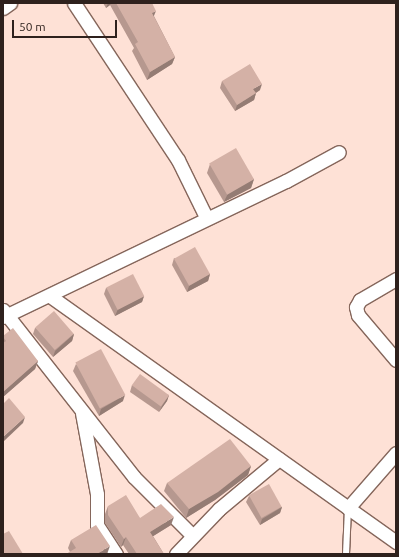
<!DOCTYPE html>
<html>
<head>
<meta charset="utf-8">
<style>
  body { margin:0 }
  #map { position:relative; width:399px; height:557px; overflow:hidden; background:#fee1d6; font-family:Ubuntu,sans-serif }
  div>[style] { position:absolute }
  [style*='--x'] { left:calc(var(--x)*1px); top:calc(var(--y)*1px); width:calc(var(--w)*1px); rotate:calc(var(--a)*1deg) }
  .roads { filter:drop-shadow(1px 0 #85665b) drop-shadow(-1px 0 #85665b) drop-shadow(0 1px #85665b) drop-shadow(0 -1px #85665b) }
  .lane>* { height:6px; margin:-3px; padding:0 3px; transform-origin:3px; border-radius:3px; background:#fff }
  .street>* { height:13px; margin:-6.5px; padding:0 6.5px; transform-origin:6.5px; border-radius:6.5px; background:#fff }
  .wall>* { inset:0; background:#b6988f }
  .shaded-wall>* { inset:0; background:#947c74 }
  .building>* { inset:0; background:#d4b1a6; transform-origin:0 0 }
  span { translate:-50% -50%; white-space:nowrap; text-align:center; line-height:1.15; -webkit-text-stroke:3.5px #fee1d6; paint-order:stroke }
  .frame { position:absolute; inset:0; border:4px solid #2e211d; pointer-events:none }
  .scale { position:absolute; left:12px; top:20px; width:105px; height:18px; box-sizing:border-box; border:2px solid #2e211d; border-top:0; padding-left:5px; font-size:12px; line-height:14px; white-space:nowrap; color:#2e211d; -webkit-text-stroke:3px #fee1d6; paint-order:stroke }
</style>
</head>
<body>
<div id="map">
  <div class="roads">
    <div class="lane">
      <i style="--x:346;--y:554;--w:46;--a:-87.5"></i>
    </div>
    <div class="street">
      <i style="--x:74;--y:3;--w:188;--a:56.5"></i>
      <i style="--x:178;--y:160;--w:64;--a:63.8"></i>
      <i style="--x:3;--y:8;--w:9;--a:-36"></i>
      <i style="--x:396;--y:279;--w:42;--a:149.7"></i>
      <i style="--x:360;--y:300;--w:8;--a:120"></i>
      <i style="--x:356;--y:307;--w:8;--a:76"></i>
      <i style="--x:358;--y:315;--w:59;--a:49.8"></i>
      <i style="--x:50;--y:296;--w:425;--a:35.4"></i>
      <i style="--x:3;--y:310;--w:212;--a:51.9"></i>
      <i style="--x:134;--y:477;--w:82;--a:45"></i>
      <i style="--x:3;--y:317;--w:314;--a:-25.7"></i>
      <i style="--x:286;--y:181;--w:60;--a:-28.7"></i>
      <i style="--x:82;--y:413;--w:82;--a:79.5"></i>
      <i style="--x:97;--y:494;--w:31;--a:90"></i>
      <i style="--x:97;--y:525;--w:35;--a:57"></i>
      <i style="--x:348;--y:508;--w:73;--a:-48.9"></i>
      <i style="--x:176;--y:554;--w:62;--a:-46.3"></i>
      <i style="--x:219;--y:509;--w:78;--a:-39.8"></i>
    </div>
  </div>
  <div class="wall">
    <i style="clip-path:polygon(103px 3px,152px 3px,154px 16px,175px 57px,172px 64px,147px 80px,132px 51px,134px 48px,110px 5px,106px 8px)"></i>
    <i style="clip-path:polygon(222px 81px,260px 90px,256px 93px,254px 100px,235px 111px,220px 88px)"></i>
    <i style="clip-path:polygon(210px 164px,254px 179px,251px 188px,224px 202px,207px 173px)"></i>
    <i style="clip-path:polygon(174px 258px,210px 274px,208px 281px,187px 292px,172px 265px)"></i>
    <i style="clip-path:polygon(106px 288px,144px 296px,142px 302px,115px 316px,104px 294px)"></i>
    <i style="clip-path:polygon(35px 328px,74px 334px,72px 341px,53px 357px,33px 334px)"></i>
    <i style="clip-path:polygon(3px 336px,38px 361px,35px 369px,3px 397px)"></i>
    <i style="clip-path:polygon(76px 364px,123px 401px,99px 416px,73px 371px)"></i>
    <i style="clip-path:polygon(132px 385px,169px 395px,167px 401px,159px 412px,130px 392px)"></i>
    <i style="clip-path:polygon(251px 466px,248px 475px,215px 500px,186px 518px,164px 491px,167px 483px)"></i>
    <i style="clip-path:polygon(249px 496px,282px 507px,280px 513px,260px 525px,246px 502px)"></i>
    <i style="clip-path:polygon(108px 506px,140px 518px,171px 525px,153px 536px,164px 554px,129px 554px,123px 545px,121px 547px,105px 523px,105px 514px)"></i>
    <i style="clip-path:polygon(71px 540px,107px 554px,70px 552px,68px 548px)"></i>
  </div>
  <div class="shaded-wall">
    <i style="clip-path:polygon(108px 3px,111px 3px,110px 5px,106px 8px)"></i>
    <i style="clip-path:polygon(156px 11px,153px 18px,152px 13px)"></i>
    <i style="clip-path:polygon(175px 57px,172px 64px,147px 80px,150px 72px)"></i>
    <i style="clip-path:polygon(262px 84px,260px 90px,251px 96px,253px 89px)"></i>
    <i style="clip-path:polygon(256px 93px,254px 100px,235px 111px,237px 105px)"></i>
    <i style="clip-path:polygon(254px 179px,251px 188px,224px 202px,228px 193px)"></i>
    <i style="clip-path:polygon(210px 274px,208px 281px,187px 292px,189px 286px)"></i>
    <i style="clip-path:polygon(144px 296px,142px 302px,115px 316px,118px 309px)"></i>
    <i style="clip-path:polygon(74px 334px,72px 341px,53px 357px,55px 351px)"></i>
    <i style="clip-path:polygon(38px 361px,35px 369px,3px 397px,3px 392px)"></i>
    <i style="clip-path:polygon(125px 395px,123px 401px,99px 416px,101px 409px)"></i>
    <i style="clip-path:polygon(169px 395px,167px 401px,159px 412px,162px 406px)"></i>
    <i style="clip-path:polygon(25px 417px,23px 423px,3px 442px,3px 437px)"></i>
    <i style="clip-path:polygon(251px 466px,248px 475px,215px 500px,186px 518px,189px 509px)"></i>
    <i style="clip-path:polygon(282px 507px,280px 513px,260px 525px,262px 519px)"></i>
    <i style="clip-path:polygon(174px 517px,171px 525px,147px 540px,150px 532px)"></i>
    <i style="clip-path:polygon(126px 537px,123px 545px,121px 547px,124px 539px)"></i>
    <i style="clip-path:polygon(110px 546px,107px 554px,97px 554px)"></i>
  </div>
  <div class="building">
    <i style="clip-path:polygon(116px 3px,152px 3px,156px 11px,152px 13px,175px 57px,150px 72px,135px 44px,138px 42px)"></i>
    <i style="clip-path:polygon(250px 64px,262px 84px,253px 89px,256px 93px,237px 105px,222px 81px)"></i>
    <i style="left:236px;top:148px;width:36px;height:31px;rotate:60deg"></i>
    <i style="left:195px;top:247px;width:31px;height:24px;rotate:61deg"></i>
    <i style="left:133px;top:274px;width:25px;height:30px;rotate:63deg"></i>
    <i style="left:54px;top:311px;width:30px;height:25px;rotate:49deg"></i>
    <i style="clip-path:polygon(13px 328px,38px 361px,3px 392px,3px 343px,6px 341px,3px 337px,3px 336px)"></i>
    <i style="left:101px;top:349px;width:52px;height:29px;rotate:62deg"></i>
    <i style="left:140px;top:374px;width:36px;height:14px;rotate:36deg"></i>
    <i style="clip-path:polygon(9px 398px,25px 417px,3px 437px,3px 404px)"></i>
    <i style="clip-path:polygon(230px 439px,251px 466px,218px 492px,189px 509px,167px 483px)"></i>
    <i style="left:269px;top:484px;width:26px;height:23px;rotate:61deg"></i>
    <i style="clip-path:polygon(126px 495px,140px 518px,161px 504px,174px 517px,150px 532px,164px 554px,137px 554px,126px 537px,124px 539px,108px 515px,108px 506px)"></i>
    <i style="clip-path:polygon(96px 525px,110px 546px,97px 554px,66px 554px,76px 548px,71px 540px)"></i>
    <i style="clip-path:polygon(9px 531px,23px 554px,3px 554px,3px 534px)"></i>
  </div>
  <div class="frame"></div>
  <div class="scale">50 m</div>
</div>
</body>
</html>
